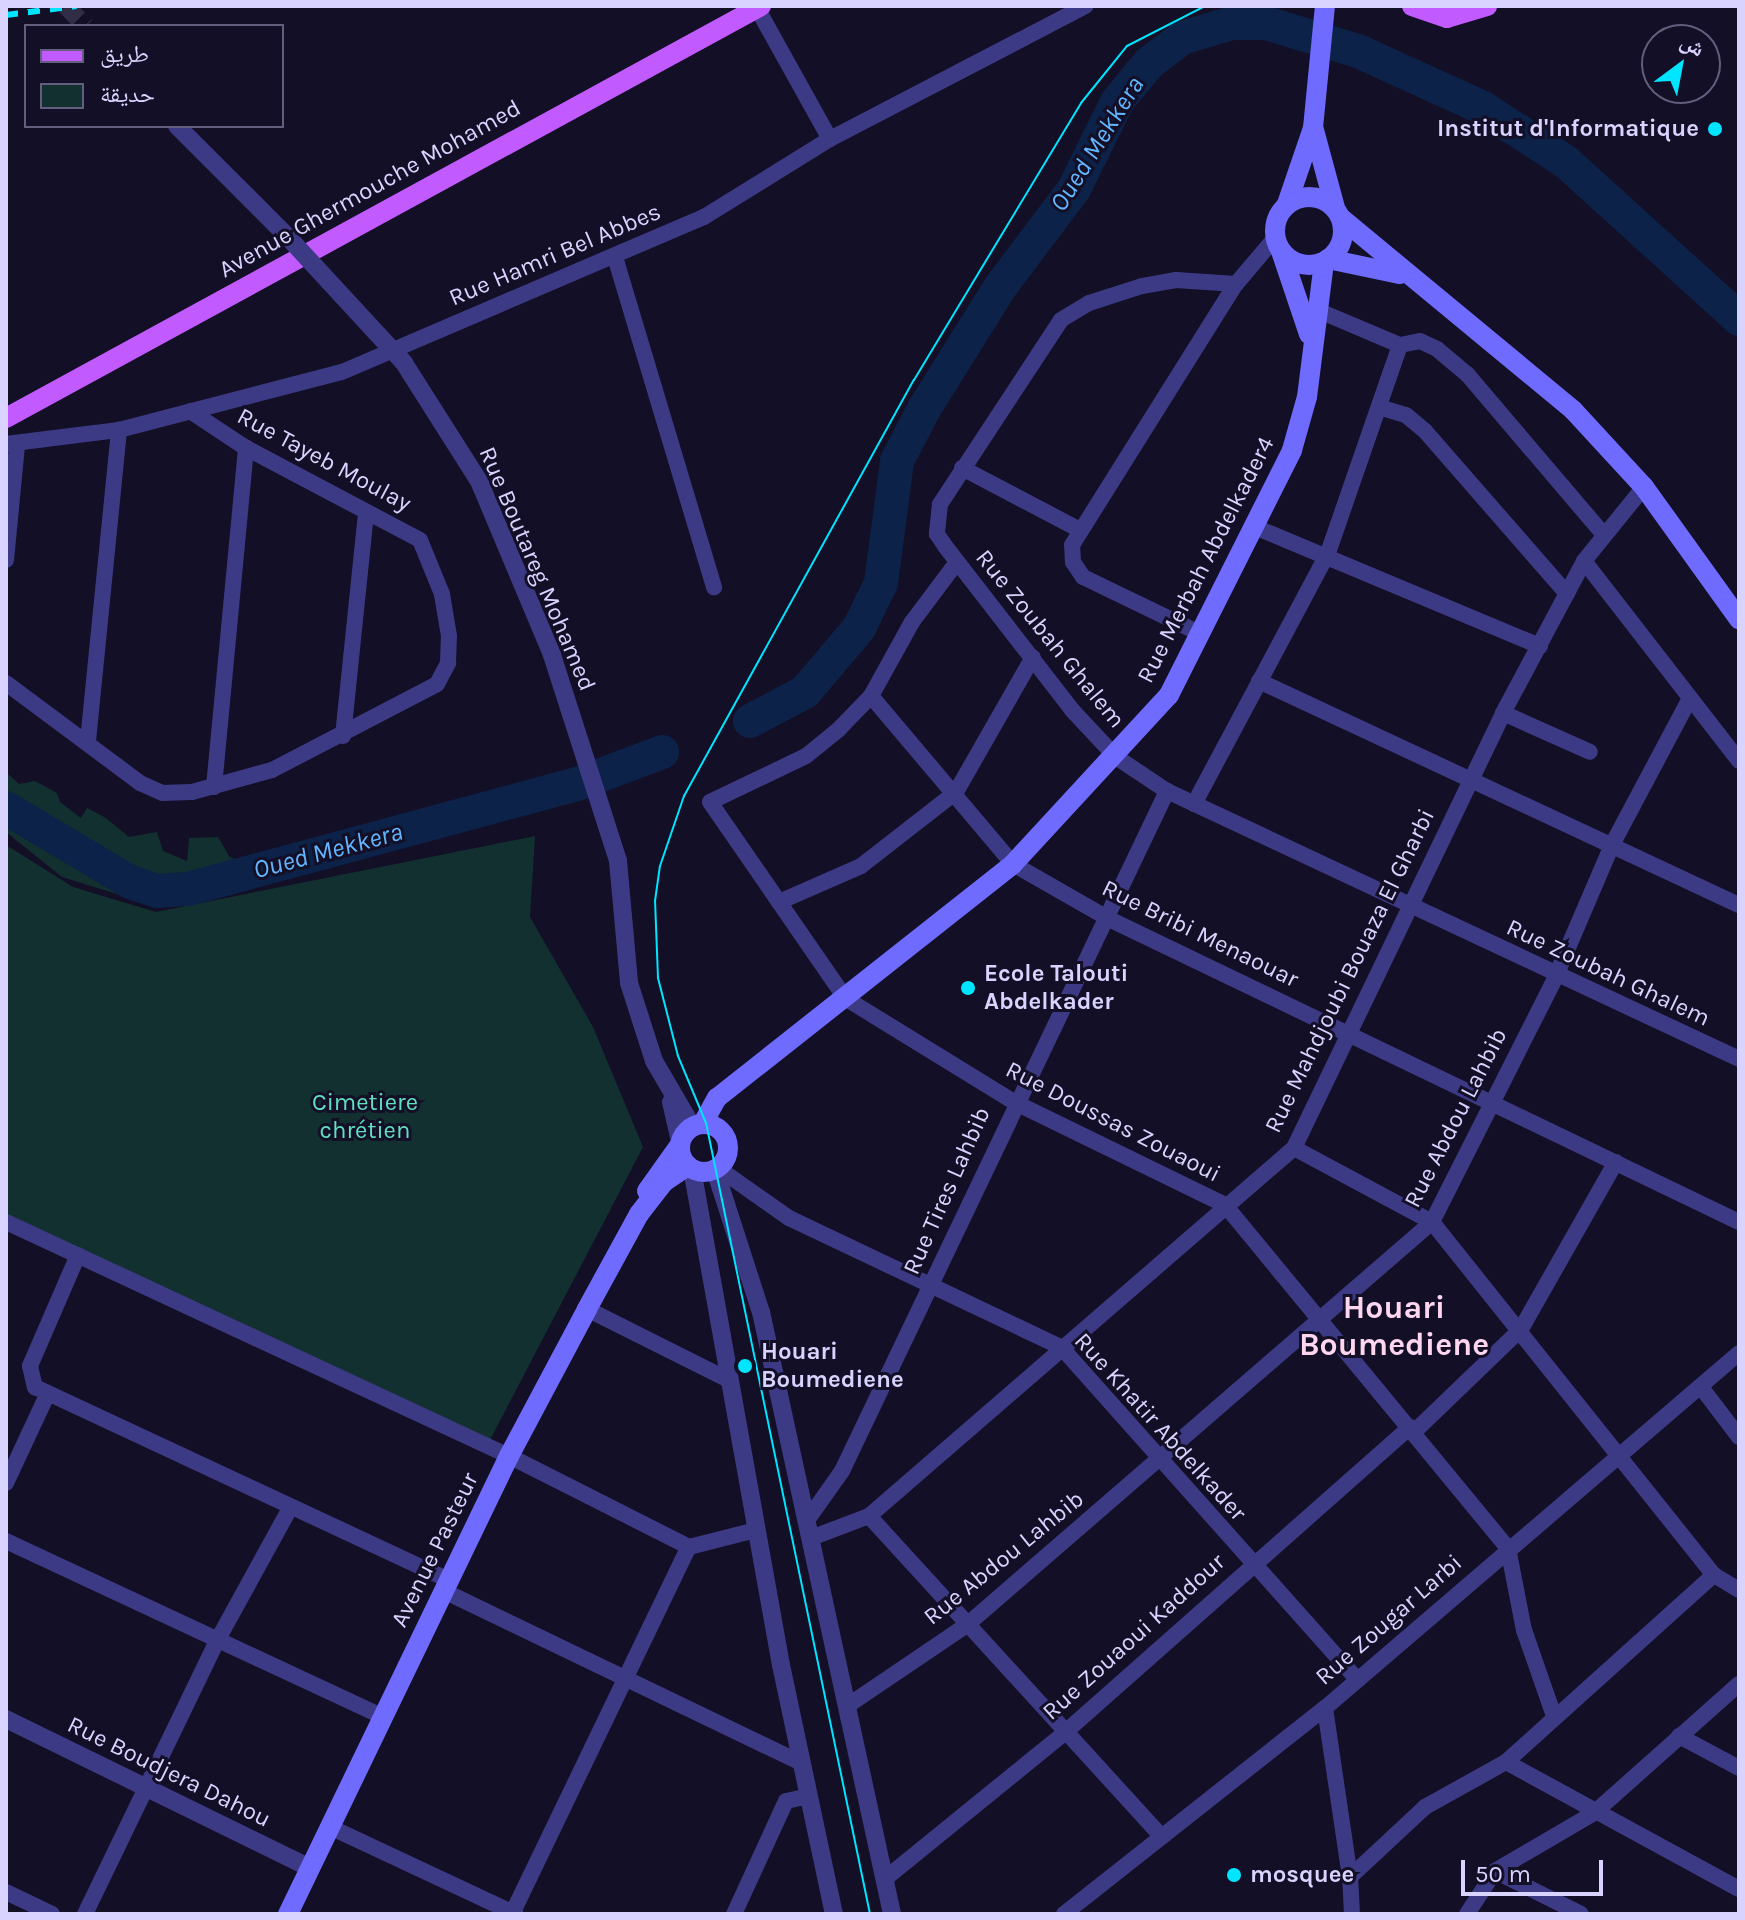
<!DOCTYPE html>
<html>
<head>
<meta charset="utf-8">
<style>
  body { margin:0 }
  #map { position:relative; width:1745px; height:1920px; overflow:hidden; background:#130f26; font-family:Karla,"Noto Naskh Arabic",sans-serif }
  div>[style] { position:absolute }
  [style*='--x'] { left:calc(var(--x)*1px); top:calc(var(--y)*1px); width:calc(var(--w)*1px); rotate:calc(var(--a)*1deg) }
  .green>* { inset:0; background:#12302f }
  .river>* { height:34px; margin:-17px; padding:0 17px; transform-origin:17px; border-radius:17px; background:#0c2248 }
  .tertiary-tunnel>* { height:18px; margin-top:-9px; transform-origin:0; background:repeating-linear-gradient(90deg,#312d47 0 18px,transparent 0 27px) }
  .minor>* { height:16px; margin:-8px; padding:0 8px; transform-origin:8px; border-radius:8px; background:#3d3a85 }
  .tertiary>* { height:18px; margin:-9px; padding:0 9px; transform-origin:9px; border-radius:9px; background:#3d3a85 }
  .secondary>* { height:20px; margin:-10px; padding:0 10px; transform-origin:10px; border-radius:10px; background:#6f6bff }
  .secondary>.ring { margin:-10px; padding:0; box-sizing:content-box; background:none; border:20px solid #6f6bff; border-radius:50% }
  .primary>* { height:20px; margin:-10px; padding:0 10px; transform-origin:10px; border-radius:10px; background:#c25bff }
  .tram>* { height:2px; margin:-1px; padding:0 1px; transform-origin:1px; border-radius:1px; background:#00e5ff }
  .rail>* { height:6px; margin-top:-3px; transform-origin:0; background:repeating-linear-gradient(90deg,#00e5ff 0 12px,transparent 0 22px) }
  .tertiary-bridge>* { height:18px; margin:-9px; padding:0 9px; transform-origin:9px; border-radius:9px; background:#3d3a85 }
  .dots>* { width:22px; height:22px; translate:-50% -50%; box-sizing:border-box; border:4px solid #130f26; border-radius:50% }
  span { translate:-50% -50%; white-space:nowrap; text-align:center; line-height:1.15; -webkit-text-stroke:6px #130f26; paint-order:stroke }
  .poi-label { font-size:24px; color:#d9d4ff; font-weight:700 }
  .right { translate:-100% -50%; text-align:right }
  .left { translate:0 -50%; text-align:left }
  .street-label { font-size:24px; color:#d9d4ff }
  .park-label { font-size:24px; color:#5fe0c0 }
  .water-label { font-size:26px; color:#62b6ff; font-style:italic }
  .district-label { font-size:32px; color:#ffd6f0; font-weight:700 }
  .frame { position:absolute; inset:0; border:8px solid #d9d4ff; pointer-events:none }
  .legend { position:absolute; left:24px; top:24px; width:260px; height:104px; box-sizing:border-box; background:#130f26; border:2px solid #625e7d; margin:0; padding:10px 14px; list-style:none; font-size:24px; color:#d9d4ff }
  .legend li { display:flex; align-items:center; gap:16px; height:40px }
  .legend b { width:40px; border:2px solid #625e7d }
  .north { position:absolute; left:1641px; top:24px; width:80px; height:80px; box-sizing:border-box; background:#130f26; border:2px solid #625e7d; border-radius:50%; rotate:32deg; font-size:22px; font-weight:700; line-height:32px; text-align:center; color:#d9d4ff }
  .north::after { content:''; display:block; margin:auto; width:28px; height:36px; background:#00e5ff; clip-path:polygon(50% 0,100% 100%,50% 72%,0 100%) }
  .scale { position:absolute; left:1461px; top:1860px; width:142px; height:36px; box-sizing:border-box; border:4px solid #d9d4ff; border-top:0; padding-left:10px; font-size:24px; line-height:28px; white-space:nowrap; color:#d9d4ff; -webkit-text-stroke:6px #130f26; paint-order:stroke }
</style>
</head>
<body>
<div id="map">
  <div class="green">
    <i style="clip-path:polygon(6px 772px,19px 784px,35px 781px,57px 793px,60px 802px,81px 818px,87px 808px,106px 818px,129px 837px,157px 832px,163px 851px,187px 861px,189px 838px,218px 837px,229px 856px,265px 877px,149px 904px,62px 877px,6px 832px)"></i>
    <i style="clip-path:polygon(535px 836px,530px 917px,593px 1027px,643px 1147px,490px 1440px,6px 1214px,6px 845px,73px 887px,156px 912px)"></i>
  </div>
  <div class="river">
    <i style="--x:750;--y:721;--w:62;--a:-27.8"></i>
    <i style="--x:805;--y:692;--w:84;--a:-49.8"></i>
    <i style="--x:859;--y:628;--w:50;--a:-63.9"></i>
    <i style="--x:881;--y:583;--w:123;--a:-82.5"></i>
    <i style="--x:897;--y:461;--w:59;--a:-62.6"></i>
    <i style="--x:924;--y:409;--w:145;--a:-58"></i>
    <i style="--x:1001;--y:286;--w:121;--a:-53"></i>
    <i style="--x:1074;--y:189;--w:97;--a:-63.7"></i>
    <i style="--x:1117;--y:102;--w:50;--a:-50.6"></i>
    <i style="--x:1149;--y:63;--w:41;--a:-37.1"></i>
    <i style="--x:1182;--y:38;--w:52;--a:-16.7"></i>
    <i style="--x:1232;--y:23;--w:34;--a:0"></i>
    <i style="--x:1266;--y:23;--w:96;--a:16.9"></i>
    <i style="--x:1358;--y:51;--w:137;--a:24.5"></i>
    <i style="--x:1483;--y:108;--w:99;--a:33"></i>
    <i style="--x:1566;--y:162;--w:234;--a:42.2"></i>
    <i style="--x:6;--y:808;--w:144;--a:30.8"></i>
    <i style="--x:130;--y:882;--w:29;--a:18"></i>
    <i style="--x:158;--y:891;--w:30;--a:-4"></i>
    <i style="--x:188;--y:889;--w:403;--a:-15.1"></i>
    <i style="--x:577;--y:784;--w:91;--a:-20.6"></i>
  </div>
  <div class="tertiary-tunnel">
    <i style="--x:66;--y:6;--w:28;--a:46"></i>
  </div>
  <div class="minor">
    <i style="--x:757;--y:8;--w:150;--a:60.9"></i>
    <i style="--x:615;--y:257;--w:345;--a:73.3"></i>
    <i style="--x:1236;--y:284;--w:60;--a:-176.2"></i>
    <i style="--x:1176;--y:280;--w:35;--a:170"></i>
    <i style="--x:1142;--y:286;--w:56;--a:162.2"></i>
    <i style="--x:1089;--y:303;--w:33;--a:149"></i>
    <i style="--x:1061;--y:320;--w:220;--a:123.3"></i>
    <i style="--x:940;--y:504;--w:30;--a:96"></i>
    <i style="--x:937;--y:534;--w:14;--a:56"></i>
    <i style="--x:945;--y:546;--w:207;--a:52.2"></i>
    <i style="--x:1072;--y:710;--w:64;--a:46.9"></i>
    <i style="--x:1116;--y:757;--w:61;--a:33.7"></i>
    <i style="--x:1167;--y:791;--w:632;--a:25.1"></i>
    <i style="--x:1317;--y:310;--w:90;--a:22.9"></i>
    <i style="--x:1400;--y:345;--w:20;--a:-11"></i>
    <i style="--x:1420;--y:341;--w:19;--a:25"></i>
    <i style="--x:1437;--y:349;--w:39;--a:40"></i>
    <i style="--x:1467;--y:374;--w:210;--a:49.6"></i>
    <i style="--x:1379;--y:407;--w:28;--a:17"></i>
    <i style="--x:1406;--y:415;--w:25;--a:40"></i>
    <i style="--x:1425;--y:431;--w:216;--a:48.9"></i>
    <i style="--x:6;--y:444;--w:114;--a:-7.1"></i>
    <i style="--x:119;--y:430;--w:230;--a:-14.6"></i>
    <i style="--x:342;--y:372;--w:394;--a:-23.2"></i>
    <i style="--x:704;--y:217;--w:148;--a:-31.8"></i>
    <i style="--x:830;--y:139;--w:288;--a:-27.5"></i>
    <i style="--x:962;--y:468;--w:133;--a:27.7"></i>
    <i style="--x:1255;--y:527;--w:309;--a:22.7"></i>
    <i style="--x:6;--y:560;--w:115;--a:-84.5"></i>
    <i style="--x:1584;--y:561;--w:253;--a:52.2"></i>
    <i style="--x:957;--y:562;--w:75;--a:126.9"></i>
    <i style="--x:912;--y:622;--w:85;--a:119"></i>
    <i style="--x:871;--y:696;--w:47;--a:134.1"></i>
    <i style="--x:838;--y:730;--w:41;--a:140.9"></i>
    <i style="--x:806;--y:756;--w:106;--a:154.4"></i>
    <i style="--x:710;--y:802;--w:238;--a:55.4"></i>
    <i style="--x:845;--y:998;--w:198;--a:31.6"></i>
    <i style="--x:1014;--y:1102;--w:235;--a:26"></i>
    <i style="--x:1225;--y:1205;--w:445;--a:50.5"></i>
    <i style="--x:1508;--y:1548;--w:84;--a:79"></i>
    <i style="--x:1524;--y:1630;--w:91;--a:70.8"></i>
    <i style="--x:1199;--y:633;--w:129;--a:-154.2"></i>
    <i style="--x:1083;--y:577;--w:18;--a:-124"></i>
    <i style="--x:1073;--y:562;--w:17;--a:-93"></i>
    <i style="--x:1072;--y:545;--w:308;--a:-57.9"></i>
    <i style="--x:1236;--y:284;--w:60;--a:-49.7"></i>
    <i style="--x:1259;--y:681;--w:530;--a:25.02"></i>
    <i style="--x:6;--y:683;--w:167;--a:36.7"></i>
    <i style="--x:140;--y:783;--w:24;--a:24"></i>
    <i style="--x:162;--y:793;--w:30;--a:-2"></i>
    <i style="--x:192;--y:792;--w:83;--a:-15.4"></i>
    <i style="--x:272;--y:770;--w:186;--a:-27.5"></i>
    <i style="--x:437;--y:684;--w:24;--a:-62"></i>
    <i style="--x:448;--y:663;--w:27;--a:-88"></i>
    <i style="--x:449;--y:636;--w:43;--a:-99.5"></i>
    <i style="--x:442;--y:594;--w:58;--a:-112.2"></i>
    <i style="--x:420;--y:540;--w:197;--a:-152.1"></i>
    <i style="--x:246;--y:448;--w:67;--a:-146.5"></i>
    <i style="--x:871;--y:696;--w:220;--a:49.8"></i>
    <i style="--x:1013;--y:864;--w:111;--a:29.8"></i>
    <i style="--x:1109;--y:919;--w:699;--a:25.69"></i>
    <i style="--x:1503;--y:713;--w:95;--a:24.1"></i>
    <i style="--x:343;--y:736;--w:225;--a:-84.1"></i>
    <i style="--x:88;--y:741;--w:313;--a:-84.3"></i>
    <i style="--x:214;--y:787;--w:341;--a:-84.6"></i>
    <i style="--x:1194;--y:804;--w:285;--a:-61.9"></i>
    <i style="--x:1328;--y:553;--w:220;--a:-70.9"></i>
    <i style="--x:779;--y:902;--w:90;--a:-23.7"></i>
    <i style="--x:861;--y:866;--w:120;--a:-37.9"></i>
    <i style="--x:956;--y:792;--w:155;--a:-60.3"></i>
    <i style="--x:1294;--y:1148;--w:157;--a:28.2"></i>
    <i style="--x:1432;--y:1222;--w:452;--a:51.4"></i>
    <i style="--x:1714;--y:1575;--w:29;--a:31"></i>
    <i style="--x:718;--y:1168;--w:87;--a:35.2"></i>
    <i style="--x:789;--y:1218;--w:301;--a:25.4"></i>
    <i style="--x:1061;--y:1347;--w:446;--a:48.3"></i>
    <i style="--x:6;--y:1222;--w:555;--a:24.95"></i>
    <i style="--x:509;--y:1456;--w:202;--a:26.8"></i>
    <i style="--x:689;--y:1547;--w:69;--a:-14.2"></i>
    <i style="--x:78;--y:1255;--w:121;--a:113.4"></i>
    <i style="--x:30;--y:1366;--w:22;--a:77"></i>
    <i style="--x:35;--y:1387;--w:457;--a:25"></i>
    <i style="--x:587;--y:1309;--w:157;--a:26.6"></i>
    <i style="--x:1701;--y:1387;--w:63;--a:52.8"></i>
    <i style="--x:1414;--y:1432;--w:149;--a:-43.9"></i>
    <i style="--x:1521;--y:1329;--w:192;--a:-60.4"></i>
    <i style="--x:6;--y:1483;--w:97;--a:-65"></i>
    <i style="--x:869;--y:1516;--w:430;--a:47.6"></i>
    <i style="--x:808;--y:1519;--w:59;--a:-54.7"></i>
    <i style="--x:842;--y:1471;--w:754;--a:-64.45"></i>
    <i style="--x:811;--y:1538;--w:62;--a:-20.8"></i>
    <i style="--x:869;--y:1516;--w:562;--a:-40.89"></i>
    <i style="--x:1294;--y:1148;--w:483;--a:-64.3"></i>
    <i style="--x:1503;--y:713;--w:172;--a:-61.9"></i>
    <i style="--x:1584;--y:561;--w:95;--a:-51"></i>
    <i style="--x:6;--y:1541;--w:416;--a:25"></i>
    <i style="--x:444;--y:1591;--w:397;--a:25.7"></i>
    <i style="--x:850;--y:1704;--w:143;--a:-34.1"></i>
    <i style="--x:968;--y:1624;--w:614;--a:-40.9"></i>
    <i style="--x:1432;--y:1222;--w:273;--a:-63.2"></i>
    <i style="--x:1555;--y:978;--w:147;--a:-66.8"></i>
    <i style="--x:1613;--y:843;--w:160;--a:-62"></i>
    <i style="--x:1325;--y:1708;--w:171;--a:81.6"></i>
    <i style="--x:1679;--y:1736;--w:68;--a:28.1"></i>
    <i style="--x:1506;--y:1762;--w:265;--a:28.6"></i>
    <i style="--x:330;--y:1827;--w:205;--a:25.1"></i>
    <i style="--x:1495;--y:1871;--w:96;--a:26.6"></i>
    <i style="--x:886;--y:1878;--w:227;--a:-39.1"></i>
    <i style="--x:1062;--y:1735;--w:465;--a:-41.5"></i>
    <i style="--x:6;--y:1892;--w:51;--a:25.6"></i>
    <i style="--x:85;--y:1914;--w:303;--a:-64.2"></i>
    <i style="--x:217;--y:1641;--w:152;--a:-61.2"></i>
    <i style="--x:512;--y:1914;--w:407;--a:-64.3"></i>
    <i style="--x:734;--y:1914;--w:124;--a:-65.3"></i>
    <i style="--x:786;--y:1801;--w:24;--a:-12"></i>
    <i style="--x:1064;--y:1914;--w:333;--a:-38.3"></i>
    <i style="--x:1325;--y:1708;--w:545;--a:-40.61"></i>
    <i style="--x:1352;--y:1914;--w:37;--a:-93"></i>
    <i style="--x:1350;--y:1877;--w:103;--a:-43"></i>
    <i style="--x:1425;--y:1807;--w:93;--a:-29.1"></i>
    <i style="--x:1506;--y:1762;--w:280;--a:-42"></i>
    <i style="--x:1467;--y:1914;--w:51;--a:-56.9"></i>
    <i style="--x:1495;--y:1871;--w:115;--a:-30.4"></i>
    <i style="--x:1594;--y:1813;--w:194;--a:-41.7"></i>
  </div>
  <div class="tertiary">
    <i style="--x:177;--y:126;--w:156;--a:45"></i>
    <i style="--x:404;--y:363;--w:140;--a:57.6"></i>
    <i style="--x:479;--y:481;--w:189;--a:67.2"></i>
    <i style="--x:552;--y:655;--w:216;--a:72.2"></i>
    <i style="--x:618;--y:861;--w:122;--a:84.8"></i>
    <i style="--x:629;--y:983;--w:82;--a:72.2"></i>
    <i style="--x:654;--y:1061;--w:75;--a:59.7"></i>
    <i style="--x:671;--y:1102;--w:39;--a:77"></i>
    <i style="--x:692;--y:1169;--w:504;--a:79.83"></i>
    <i style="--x:781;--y:1665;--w:255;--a:78"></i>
    <i style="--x:715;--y:1170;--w:149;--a:72.1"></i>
    <i style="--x:761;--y:1312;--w:616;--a:77.72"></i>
    <i style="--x:6;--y:1719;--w:339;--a:26.1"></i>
  </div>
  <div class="secondary">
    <i style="--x:1314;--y:130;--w:81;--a:74.9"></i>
    <i class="ring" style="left:1275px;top:197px;width:48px;height:48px"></i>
    <i style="--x:1287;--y:204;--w:80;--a:-71.1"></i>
    <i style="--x:1313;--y:128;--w:123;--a:-84.4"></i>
    <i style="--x:1341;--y:218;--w:301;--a:39.6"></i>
    <i style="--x:1573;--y:410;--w:105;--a:47.3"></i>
    <i style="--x:1644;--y:487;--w:163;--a:54.3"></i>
    <i style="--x:1281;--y:251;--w:88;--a:71.4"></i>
    <i style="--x:1328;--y:259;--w:73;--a:11.9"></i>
    <i style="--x:703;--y:1123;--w:29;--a:-61"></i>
    <i style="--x:717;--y:1098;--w:377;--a:-38.3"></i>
    <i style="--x:1013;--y:864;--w:230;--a:-47.3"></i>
    <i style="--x:1169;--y:695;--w:274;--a:-63.3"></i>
    <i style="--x:1292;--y:450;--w:55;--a:-74.2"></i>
    <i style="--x:1307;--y:397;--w:136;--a:-82.8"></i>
    <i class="ring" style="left:680px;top:1124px;width:28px;height:28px"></i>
    <i style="--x:647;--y:1191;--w:55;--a:-54.6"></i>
    <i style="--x:288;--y:1914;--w:509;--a:-64.24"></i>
    <i style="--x:509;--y:1456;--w:166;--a:-62"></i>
    <i style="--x:587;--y:1309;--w:108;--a:-61.3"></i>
    <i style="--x:639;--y:1214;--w:41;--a:-52"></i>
    <i style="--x:664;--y:1182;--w:29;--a:-34"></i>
  </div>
  <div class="primary">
    <i style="--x:1412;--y:6;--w:37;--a:19"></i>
    <i style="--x:1447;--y:18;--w:42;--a:-16.7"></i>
    <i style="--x:6;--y:418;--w:860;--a:-28.62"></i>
  </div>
  <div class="tram">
    <i style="--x:870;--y:1914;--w:808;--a:-101.71"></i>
    <i style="--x:706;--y:1123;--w:73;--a:-112.7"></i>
    <i style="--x:678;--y:1056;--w:81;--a:-104.4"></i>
    <i style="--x:658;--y:978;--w:77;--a:-92.2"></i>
    <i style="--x:655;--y:901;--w:35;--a:-82"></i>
    <i style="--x:660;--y:866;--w:74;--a:-71.1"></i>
    <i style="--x:684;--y:796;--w:475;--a:-61.1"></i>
    <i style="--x:914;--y:380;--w:323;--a:-58.9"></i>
    <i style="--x:1081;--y:103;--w:73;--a:-51.1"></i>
    <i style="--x:1127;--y:46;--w:88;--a:-27.1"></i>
  </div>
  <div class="rail">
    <i style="--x:6;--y:15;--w:71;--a:-7.3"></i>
  </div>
  <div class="tertiary-bridge">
    <i style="--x:287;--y:236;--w:173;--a:47.3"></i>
  </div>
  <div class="dots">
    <i style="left:1715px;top:129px;background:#00e5ff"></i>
    <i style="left:968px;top:988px;background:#00e5ff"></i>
    <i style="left:745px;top:1366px;background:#00e5ff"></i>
    <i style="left:1234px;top:1875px;background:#00e5ff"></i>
  </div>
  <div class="poi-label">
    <span class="right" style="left:1699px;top:129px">Institut d'Informatique</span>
    <span class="left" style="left:984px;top:988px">Ecole Talouti<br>Abdelkader</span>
    <span class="left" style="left:761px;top:1366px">Houari<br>Boumediene</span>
    <span class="left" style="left:1250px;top:1875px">mosquee</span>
  </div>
  <div class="street-label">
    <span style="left:370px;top:189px;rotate:-29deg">Avenue Ghermouche Mohamed</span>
    <span style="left:555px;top:255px;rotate:-23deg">Rue Hamri Bel Abbes</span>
    <span style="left:324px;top:460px;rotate:28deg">Rue Tayeb Moulay</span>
    <span style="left:1206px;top:560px;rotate:-63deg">Rue Merbah Abdelkader4</span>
    <span style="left:537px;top:569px;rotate:67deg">Rue Boutareg Mohamed</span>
    <span style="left:1050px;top:639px;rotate:51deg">Rue Zoubah Ghalem</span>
    <span style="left:1200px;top:934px;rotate:26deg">Rue Bribi Menaouar</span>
    <span style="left:1350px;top:971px;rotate:-64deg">Rue Mahdjoubi Bouaza El Gharbi</span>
    <span style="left:1608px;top:973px;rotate:25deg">Rue Zoubah Ghalem</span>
    <span style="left:1456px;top:1118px;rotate:-63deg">Rue Abdou Lahbib</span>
    <span style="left:1113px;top:1122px;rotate:27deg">Rue Doussas Zouaoui</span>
    <span style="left:947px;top:1191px;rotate:-66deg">Rue Tires Lahbib</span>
    <span style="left:1160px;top:1427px;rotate:48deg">Rue Khatir Abdelkader</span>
    <span style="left:435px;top:1550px;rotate:-64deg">Avenue Pasteur</span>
    <span style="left:1004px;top:1558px;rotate:-39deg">Rue Abdou Lahbib</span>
    <span style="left:1389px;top:1620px;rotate:-41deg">Rue Zougar Larbi</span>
    <span style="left:1134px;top:1637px;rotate:-42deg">Rue Zouaoui Kaddour</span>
    <span style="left:169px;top:1772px;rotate:26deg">Rue Boudjera Dahou</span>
  </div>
  <div class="park-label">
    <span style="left:365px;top:1117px">Cimetiere<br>chrétien</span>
  </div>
  <div class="water-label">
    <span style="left:1097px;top:144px;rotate:-58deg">Oued Mekkera</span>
    <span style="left:328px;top:851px;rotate:-15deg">Oued Mekkera</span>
  </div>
  <div class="district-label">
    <span style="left:1394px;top:1327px">Houari<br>Boumediene</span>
  </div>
  <div class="frame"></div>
  <ul class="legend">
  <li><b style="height:10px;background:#c25bff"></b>طريق</li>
  <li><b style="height:22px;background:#12302f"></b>حديقة</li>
  </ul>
  <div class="north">ش</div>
  <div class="scale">50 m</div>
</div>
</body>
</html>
